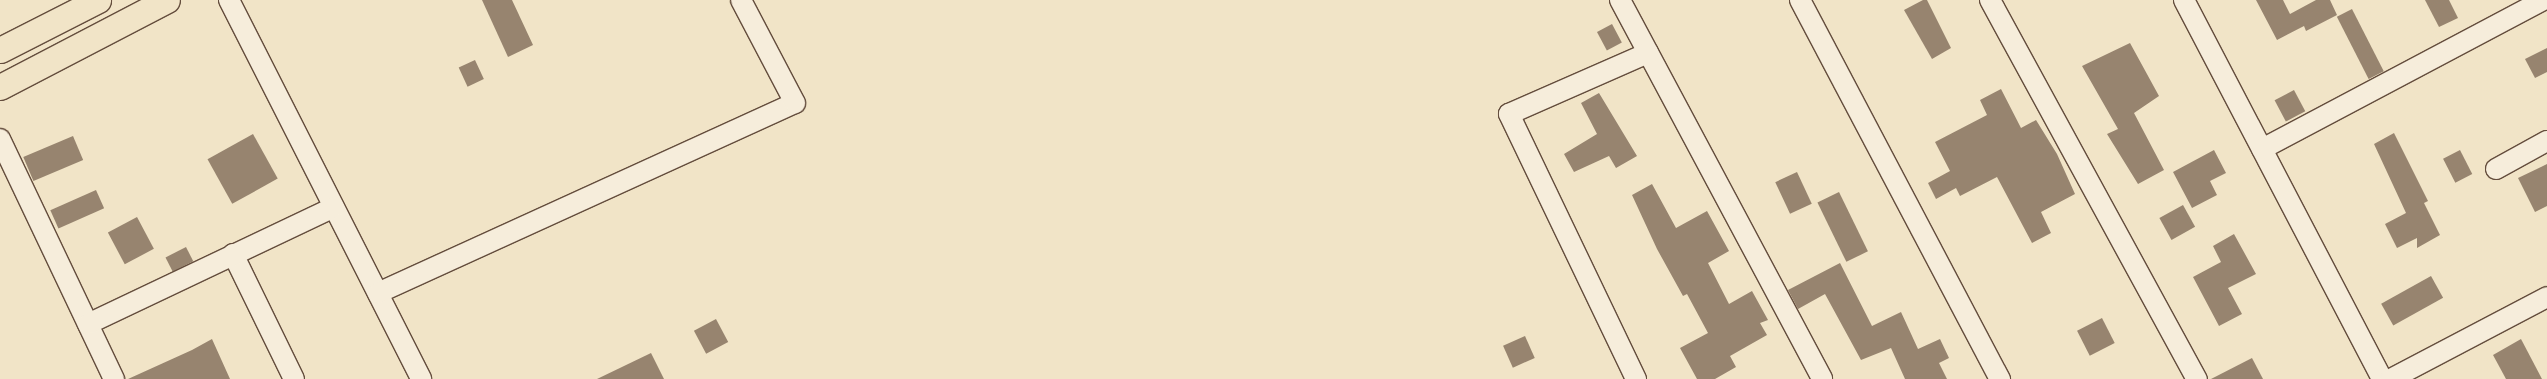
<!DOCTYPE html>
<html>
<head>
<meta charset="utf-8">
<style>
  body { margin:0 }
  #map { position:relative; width:2547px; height:379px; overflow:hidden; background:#f1e4c7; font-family:Alegreya,serif }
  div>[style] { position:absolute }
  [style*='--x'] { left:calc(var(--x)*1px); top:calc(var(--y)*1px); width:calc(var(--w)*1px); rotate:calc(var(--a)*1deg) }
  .building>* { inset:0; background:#97846f; transform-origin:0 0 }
  .roads { filter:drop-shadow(1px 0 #644d3d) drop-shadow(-1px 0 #644d3d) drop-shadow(0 1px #644d3d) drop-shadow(0 -1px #644d3d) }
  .minor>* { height:20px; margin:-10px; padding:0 10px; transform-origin:10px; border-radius:10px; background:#f6eddb }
  .major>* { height:25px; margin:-12.5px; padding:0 12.5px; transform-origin:12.5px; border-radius:12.5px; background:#f1e4c7 }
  span { translate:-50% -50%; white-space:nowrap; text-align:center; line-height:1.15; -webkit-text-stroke:5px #f6eddb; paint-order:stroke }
</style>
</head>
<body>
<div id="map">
  <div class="building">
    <i style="clip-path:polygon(482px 0,512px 0,533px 45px,508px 57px)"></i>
    <i style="clip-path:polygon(1923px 0,1927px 0,1951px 48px,1932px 59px,1904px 10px)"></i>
    <i style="clip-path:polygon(2256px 0,2283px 0,2290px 14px,2316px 0,2330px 0,2337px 15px,2306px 31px,2304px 26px,2277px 40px)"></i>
    <i style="clip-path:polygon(2425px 0,2449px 0,2458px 18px,2439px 27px)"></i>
    <i style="left:2352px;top:9px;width:70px;height:17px;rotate:63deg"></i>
    <i style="left:1612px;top:24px;width:21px;height:17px;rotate:62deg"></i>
    <i style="clip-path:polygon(2130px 43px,2159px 96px,2134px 113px,2164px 170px,2138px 184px,2107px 134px,2118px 129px,2082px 66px)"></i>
    <i style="clip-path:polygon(2547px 48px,2547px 72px,2535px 78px,2525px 59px)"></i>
    <i style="left:475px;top:60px;width:21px;height:18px;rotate:65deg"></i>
    <i style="clip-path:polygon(2001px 89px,2021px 128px,2036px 120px,2057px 154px,2075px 194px,2041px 212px,2051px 233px,2032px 243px,1997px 177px,1960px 196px,1956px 188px,1936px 199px,1928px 183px,1950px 171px,1935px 142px,1987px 115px,1980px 100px)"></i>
    <i style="left:2294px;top:90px;width:24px;height:22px;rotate:62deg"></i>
    <i style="clip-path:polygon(1599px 93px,1637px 156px,1616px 168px,1609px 156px,1574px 172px,1564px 154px,1597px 134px,1581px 103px)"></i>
    <i style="clip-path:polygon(2394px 133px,2428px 201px,2424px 203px,2440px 235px,2417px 248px,2417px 238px,2397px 248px,2385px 224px,2406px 213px,2374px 144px)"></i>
    <i style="left:253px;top:134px;width:51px;height:52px;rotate:61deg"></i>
    <i style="left:73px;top:136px;width:26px;height:54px;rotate:67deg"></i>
    <i style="clip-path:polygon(2214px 150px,2226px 173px,2210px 181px,2217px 195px,2192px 208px,2173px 172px)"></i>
    <i style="left:2460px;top:150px;width:27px;height:19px;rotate:63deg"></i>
    <i style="clip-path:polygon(2547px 164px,2547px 206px,2535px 212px,2518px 178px)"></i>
    <i style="left:1797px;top:172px;width:35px;height:24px;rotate:65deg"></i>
    <i style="clip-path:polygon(1652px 184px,1676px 228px,1707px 211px,1729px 251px,1708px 263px,1729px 304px,1752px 291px,1768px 320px,1760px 323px,1767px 335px,1730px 356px,1736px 367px,1715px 379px,1697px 379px,1680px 348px,1708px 333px,1687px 294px,1683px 296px,1657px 249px,1632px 195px)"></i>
    <i style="left:96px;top:190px;width:20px;height:50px;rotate:66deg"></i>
    <i style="left:1839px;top:192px;width:66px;height:24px;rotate:64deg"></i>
    <i style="left:2183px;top:205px;width:25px;height:27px;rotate:61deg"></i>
    <i style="left:137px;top:217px;width:36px;height:33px;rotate:62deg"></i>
    <i style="clip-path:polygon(2234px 234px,2256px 274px,2228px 288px,2242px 314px,2219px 326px,2193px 277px,2221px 262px,2213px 246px)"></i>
    <i style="left:186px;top:247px;width:16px;height:23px;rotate:63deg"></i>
    <i style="clip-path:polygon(1840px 263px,1872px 326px,1901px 312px,1918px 349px,1940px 339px,1949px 358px,1939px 363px,1947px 379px,1905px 379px,1891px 348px,1861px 360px,1825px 294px,1798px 309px,1788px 290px)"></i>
    <i style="left:2431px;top:276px;width:25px;height:57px;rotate:61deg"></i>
    <i style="left:2102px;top:318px;width:28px;height:28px;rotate:63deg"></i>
    <i style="left:716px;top:319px;width:26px;height:25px;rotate:62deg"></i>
    <i style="left:1525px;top:336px;width:24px;height:24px;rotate:66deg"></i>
    <i style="clip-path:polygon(212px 339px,230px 379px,128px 379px,192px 350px)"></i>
    <i style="clip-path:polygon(2521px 339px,2542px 379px,2506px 379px,2493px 355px)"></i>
    <i style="clip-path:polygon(651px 353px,664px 379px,597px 379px)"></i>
    <i style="clip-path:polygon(2252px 358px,2263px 379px,2211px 379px)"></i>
  </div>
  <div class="roads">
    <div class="minor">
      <i style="--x:229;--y:0;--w:425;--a:63.1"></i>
      <i style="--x:1620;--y:0;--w:429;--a:61.9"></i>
      <i style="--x:1800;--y:0;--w:429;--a:62.2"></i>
      <i style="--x:1990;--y:0;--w:432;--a:61.4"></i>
      <i style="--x:2184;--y:0;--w:428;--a:62.4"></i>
      <i style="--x:0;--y:139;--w:266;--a:64.6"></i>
      <i style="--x:2262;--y:149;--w:319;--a:-27.9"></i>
      <i style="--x:2496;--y:169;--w:58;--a:-28.8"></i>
      <i style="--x:233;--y:254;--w:139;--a:64"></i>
      <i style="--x:378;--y:293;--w:458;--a:-24.5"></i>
      <i style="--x:795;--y:103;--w:116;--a:-117.7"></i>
      <i style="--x:88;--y:324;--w:272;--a:-25.4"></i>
      <i style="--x:1636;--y:379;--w:294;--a:-115.6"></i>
      <i style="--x:1509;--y:114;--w:152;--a:-23.7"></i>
      <i style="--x:2391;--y:379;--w:176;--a:-27.7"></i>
    </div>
    <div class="major">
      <i style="--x:0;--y:50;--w:110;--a:-27"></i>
      <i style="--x:0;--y:87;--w:188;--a:-27.5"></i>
    </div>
  </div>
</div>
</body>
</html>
